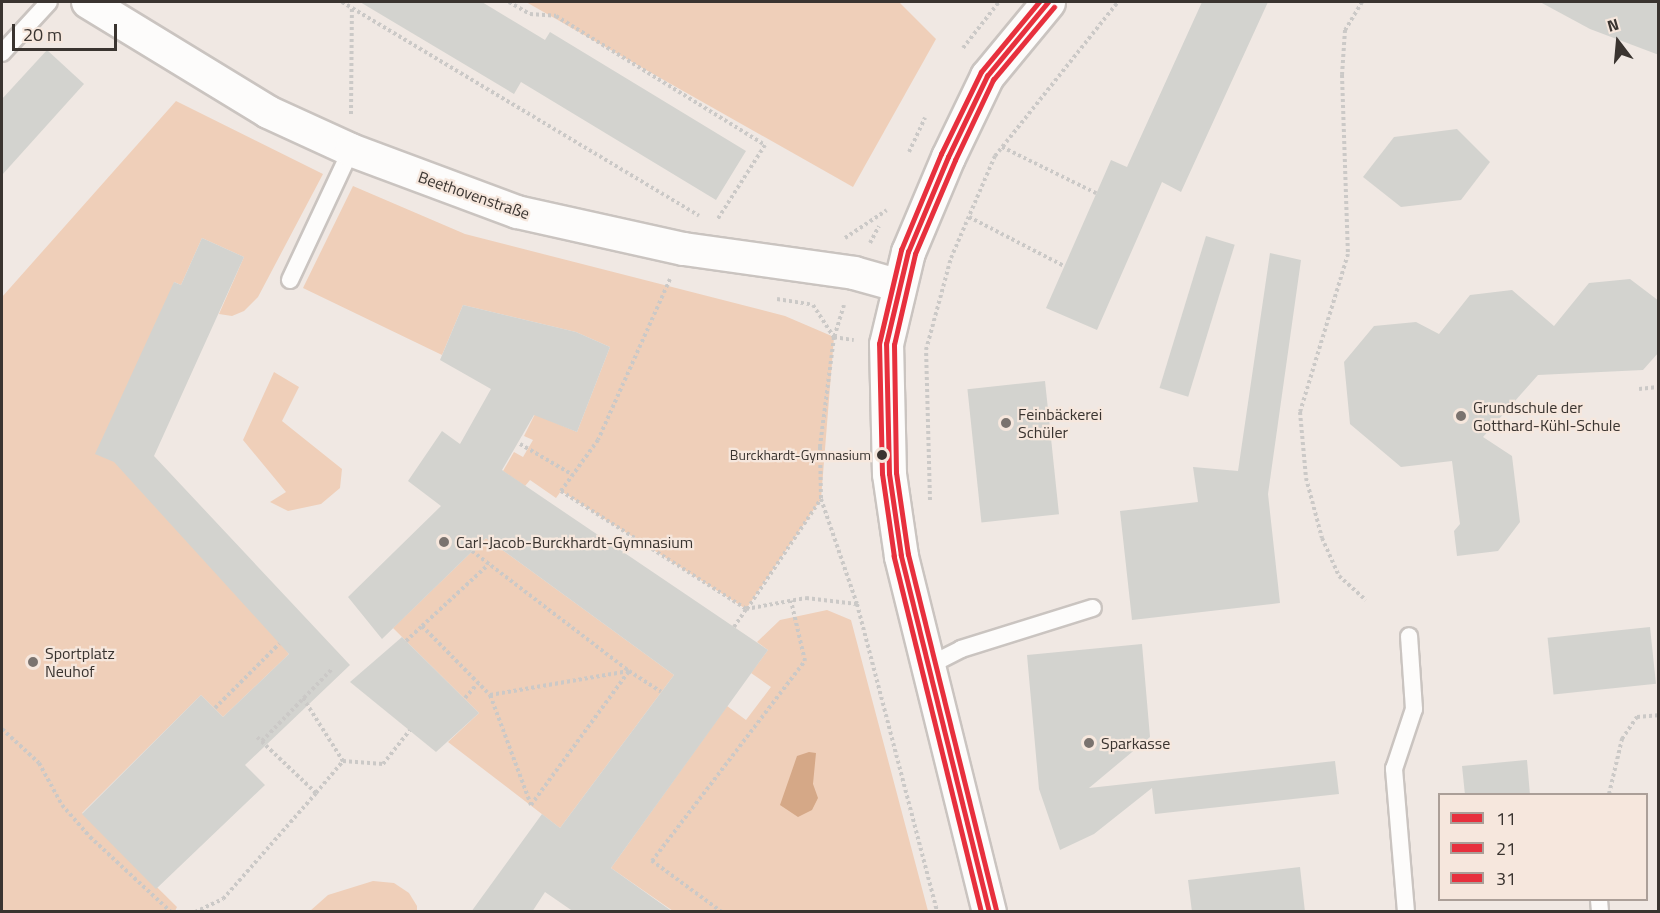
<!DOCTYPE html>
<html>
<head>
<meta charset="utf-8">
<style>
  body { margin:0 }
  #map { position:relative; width:1660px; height:913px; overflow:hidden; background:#f0e8e3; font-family:"Titillium Web",sans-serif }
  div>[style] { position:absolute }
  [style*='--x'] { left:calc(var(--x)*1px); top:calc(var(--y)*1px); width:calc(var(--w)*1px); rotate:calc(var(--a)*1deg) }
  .green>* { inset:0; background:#efcfb9 }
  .water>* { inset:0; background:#d5a887 }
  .building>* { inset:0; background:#d3d3cf; transform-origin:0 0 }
  .path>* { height:4px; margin-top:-2px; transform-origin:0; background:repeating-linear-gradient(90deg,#cbc9c7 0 3px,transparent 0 6px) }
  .roads { filter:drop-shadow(2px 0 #cac4c0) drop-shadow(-2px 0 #cac4c0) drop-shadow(0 2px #cac4c0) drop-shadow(0 -2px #cac4c0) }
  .lane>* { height:16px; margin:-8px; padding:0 8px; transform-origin:8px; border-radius:8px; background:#fdfcfb }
  .street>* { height:32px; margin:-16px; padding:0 16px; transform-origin:16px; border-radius:16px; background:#fdfcfb }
  .secondary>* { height:33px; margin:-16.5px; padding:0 16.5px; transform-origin:16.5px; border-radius:16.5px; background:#fdfcfb }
  .bus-1>* { height:4.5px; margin:-2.25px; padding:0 2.25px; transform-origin:2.25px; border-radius:2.25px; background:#e7303d }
  .bus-2>* { height:4.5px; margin:-2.25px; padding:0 2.25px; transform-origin:2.25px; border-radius:2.25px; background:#e7303d }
  .bus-3>* { height:4.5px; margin:-2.25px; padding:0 2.25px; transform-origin:2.25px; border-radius:2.25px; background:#e7303d }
  .dots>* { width:16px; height:16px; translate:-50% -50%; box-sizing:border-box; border:3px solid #f6e7dd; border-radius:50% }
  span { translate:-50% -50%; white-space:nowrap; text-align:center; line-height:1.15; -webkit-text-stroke:4.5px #f6e7dd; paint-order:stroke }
  .bus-label { font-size:14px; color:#3a3430 }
  .right { translate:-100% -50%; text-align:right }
  .street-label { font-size:16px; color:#3a3430 }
  .poi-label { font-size:16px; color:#3a3430 }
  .left { translate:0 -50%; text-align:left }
  .frame { position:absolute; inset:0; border:3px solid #3a3430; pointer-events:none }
  .legend { position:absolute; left:1438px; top:793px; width:210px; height:108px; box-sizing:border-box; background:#f6e7dd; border:2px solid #ab9f98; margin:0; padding:8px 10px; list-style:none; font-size:18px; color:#3a3430 }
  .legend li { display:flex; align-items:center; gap:12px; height:30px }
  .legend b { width:30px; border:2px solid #ab9f98 }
  .north { position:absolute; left:1588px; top:12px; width:60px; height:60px; -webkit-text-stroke:4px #f6e7dd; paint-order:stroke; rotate:344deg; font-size:16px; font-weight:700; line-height:24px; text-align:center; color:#3a3430 }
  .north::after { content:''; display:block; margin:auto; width:21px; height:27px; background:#3a3430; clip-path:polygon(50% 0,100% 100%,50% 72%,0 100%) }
  .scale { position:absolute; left:12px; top:24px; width:105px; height:27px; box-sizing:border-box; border:3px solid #3a3430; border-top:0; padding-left:8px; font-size:18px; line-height:21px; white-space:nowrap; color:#3a3430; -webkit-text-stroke:4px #f6e7dd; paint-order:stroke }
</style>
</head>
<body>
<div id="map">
  <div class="green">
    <i style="clip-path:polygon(526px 2px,899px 2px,936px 39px,853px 187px)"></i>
    <i style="clip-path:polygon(176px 101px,323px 174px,258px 297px,244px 311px,232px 316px,219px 314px,244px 257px,202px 238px,181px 285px,174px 282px,146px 475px,289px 654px,223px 717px,201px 695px,82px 813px,177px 907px,175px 911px,2px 912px,2px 297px)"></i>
    <i style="clip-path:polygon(353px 186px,465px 234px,785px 316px,834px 337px,821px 499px,746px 609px,561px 491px,556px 498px,530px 480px,525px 486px,503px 471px,514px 452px,523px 457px,533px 440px,524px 436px,535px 414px,577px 432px,610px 347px,576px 332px,463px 305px,442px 355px,303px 288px)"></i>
    <i style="clip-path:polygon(274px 372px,299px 387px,282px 421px,342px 469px,340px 488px,321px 504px,288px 511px,270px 502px,286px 492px,243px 440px)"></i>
    <i style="clip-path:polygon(486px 538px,674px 675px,560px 828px,448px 742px,479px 713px,393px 628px)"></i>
    <i style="clip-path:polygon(827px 610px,851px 620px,928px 911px,673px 911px,611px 868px,727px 706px,746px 720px,771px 687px,751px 673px,768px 650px,757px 642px,780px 620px)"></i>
    <i style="clip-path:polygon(373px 881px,394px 883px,409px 893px,417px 906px,417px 911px,310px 911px,328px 895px)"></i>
  </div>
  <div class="water">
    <i style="clip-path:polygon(809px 752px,816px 753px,813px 784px,818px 798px,812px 810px,798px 817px,780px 805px,797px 756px)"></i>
  </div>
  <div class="building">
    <i style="clip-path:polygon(360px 2px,482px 2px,545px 40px,550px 32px,746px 151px,716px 200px,521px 82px,514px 94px)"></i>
    <i style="clip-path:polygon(1202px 2px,1268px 2px,1181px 192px,1162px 182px,1097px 330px,1046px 308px,1111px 160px,1127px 167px)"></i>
    <i style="clip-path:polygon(1540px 2px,1659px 2px,1659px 55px,1590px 29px)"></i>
    <i style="clip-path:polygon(47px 50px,84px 84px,2px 175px,2px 99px)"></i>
    <i style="clip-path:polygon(1457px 129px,1490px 162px,1461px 200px,1401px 207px,1363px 177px,1394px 137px)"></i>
    <i style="left:1206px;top:236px;width:30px;height:159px;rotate:17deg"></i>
    <i style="clip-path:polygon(202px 238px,244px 257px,154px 456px,350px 665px,245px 765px,265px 785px,156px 889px,82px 814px,201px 695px,223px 717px,289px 654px,114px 462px,95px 454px,174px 282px,181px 285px)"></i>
    <i style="clip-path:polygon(1270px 253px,1301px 260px,1268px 494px,1280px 603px,1132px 620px,1120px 511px,1198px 502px,1193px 467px,1238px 471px)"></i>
    <i style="clip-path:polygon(1630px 279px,1659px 301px,1659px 352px,1643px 370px,1538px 375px,1483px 437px,1512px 456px,1520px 522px,1498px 551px,1457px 556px,1454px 531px,1460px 524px,1452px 461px,1401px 467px,1350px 424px,1344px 362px,1374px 326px,1416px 322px,1439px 334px,1470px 295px,1512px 290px,1554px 326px,1589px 283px)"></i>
    <i style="clip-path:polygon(463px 305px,576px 332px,610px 347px,577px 432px,534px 415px,502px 470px,768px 650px,611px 868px,673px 912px,574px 912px,545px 892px,532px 912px,471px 912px,542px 814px,560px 828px,674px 675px,486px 538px,382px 639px,348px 597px,441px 506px,408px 481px,442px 431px,460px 444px,491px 389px,440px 360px)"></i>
    <i style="left:1045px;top:381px;width:134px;height:78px;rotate:84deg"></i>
    <i style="left:1650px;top:627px;width:57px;height:103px;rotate:84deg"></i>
    <i style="clip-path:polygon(402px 637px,479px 713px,436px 752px,350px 682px)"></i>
    <i style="clip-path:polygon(1142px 644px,1150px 737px,1089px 788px,1335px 761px,1339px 794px,1155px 814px,1152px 788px,1094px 834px,1060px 850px,1039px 789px,1027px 655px)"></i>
    <i style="clip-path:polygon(1527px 760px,1530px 795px,1465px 795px,1462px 766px)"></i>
    <i style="clip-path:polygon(1300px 867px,1305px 912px,1192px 912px,1188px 880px)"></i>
  </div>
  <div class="path">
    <i style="--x:342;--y:2;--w:416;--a:30.9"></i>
    <i style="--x:509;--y:2;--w:24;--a:30"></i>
    <i style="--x:530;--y:14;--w:26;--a:4"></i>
    <i style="--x:556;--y:16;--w:246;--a:31.7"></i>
    <i style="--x:765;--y:145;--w:89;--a:122.6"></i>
    <i style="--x:1362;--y:2;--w:33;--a:121"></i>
    <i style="--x:1345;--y:30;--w:45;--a:93.8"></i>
    <i style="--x:1342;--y:75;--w:179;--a:88.1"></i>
    <i style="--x:1348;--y:254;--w:165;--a:106.9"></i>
    <i style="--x:1300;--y:412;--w:66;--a:84.8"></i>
    <i style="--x:1306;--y:478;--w:62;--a:75.1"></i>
    <i style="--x:1322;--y:538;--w:42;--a:65.9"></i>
    <i style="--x:1339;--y:576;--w:36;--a:42"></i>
    <i style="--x:963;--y:48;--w:58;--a:-52"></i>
    <i style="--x:351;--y:114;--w:106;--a:-89.5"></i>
    <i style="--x:1002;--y:147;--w:105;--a:26.1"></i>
    <i style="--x:909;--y:152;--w:38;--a:-65"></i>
    <i style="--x:969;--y:217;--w:107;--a:27.3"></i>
    <i style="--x:845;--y:238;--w:50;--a:-33.7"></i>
    <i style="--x:870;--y:243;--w:19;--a:-62"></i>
    <i style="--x:670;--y:279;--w:176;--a:114.1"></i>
    <i style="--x:598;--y:440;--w:63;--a:126"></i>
    <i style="--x:561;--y:491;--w:219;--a:32.5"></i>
    <i style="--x:746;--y:609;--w:61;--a:-10.4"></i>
    <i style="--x:806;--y:598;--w:51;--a:6.7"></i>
    <i style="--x:777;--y:299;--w:36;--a:9"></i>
    <i style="--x:813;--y:305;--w:38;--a:57"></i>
    <i style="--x:834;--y:337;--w:20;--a:9"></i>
    <i style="--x:844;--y:305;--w:34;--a:107"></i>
    <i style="--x:834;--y:337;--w:111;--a:97.3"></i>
    <i style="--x:820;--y:447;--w:52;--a:88.9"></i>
    <i style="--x:821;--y:499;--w:111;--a:71.1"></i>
    <i style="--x:857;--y:604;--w:318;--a:75.4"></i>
    <i style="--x:1639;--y:389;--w:19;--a:-6"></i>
    <i style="--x:520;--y:444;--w:61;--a:30.3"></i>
    <i style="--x:930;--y:500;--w:150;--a:-91.5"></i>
    <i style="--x:926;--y:350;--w:95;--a:-74.8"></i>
    <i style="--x:951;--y:258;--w:111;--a:-66.7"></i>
    <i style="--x:995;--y:156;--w:197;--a:-51.4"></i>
    <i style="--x:472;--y:551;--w:198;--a:37.4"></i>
    <i style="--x:747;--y:609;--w:133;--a:-56.1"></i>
    <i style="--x:422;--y:626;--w:91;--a:-42.8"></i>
    <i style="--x:734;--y:627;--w:22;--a:-56"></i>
    <i style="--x:406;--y:641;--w:22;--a:-43"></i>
    <i style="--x:422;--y:626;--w:97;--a:45.4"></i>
    <i style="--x:303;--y:698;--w:75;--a:57.6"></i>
    <i style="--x:465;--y:698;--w:20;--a:-49"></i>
    <i style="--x:215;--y:708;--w:91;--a:-45"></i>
    <i style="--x:2;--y:729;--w:50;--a:42.6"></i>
    <i style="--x:39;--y:763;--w:48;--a:61.3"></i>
    <i style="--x:62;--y:805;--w:43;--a:48.8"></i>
    <i style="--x:90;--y:837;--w:110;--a:42.8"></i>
    <i style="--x:262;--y:741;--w:102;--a:-45.8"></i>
    <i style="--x:316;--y:793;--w:42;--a:-49.8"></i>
    <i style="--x:343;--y:761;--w:40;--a:4.3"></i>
    <i style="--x:383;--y:764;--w:43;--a:-51.5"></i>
    <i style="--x:1609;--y:794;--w:57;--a:-76.7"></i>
    <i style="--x:1622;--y:739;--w:27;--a:-56"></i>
    <i style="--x:1637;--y:717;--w:21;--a:-5"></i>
    <i style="--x:531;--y:805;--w:117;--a:-110.4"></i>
    <i style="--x:490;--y:695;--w:141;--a:-9.8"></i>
    <i style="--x:531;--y:805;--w:166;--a:-53.8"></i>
    <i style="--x:629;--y:671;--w:38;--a:33"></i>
    <i style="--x:195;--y:912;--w:31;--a:-25"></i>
    <i style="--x:223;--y:899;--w:141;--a:-48.7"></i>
    <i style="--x:316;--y:793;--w:83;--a:-136.5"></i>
    <i style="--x:722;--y:912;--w:87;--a:-143.9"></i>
    <i style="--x:652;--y:861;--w:252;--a:-52.6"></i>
    <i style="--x:805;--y:661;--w:62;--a:-103.1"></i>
  </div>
  <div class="roads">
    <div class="lane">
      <i style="--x:2;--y:53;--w:69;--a:-47.3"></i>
      <i style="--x:290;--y:280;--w:144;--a:-64.9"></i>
      <i style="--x:926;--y:667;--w:39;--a:-27"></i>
      <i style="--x:961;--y:649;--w:138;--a:-17.3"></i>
      <i style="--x:1599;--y:900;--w:12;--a:85"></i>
      <i style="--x:1406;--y:912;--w:144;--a:-94.8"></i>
      <i style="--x:1394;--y:769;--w:63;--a:-71.6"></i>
      <i style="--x:1414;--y:709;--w:73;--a:-93.9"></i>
    </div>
    <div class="street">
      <i style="--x:88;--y:2;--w:211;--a:31.4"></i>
      <i style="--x:268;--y:112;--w:91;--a:24.6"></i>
      <i style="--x:351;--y:150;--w:177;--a:20.5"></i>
      <i style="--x:517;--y:212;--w:171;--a:12.5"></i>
      <i style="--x:684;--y:249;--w:172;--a:8"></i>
      <i style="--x:854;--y:273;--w:45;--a:15.6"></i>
    </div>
    <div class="secondary">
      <i style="--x:989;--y:912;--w:367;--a:-103.9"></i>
      <i style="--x:901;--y:556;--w:83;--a:-98.3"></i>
      <i style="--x:889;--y:474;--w:130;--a:-91.3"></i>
      <i style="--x:886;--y:344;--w:95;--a:-76.6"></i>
      <i style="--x:908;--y:252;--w:103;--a:-67.2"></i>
      <i style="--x:948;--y:157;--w:90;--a:-64.3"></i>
      <i style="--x:987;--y:76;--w:96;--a:-50.5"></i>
    </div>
  </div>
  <div class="bus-1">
    <i style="--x:989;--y:912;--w:367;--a:-103.9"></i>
    <i style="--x:901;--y:556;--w:83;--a:-98.3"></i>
    <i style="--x:889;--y:474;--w:130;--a:-91.3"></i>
    <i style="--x:886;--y:344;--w:95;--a:-76.6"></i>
    <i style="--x:908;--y:252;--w:103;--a:-67.2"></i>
    <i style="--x:948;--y:157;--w:90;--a:-64.3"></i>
    <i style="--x:987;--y:76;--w:96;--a:-50.5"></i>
  </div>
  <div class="bus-2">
    <i style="--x:996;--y:910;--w:366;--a:-103.9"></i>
    <i style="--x:908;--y:555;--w:83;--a:-98.3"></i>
    <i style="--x:896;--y:473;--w:128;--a:-90.9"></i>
    <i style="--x:894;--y:345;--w:93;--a:-77"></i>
    <i style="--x:915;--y:254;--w:102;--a:-66.9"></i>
    <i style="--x:955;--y:160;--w:89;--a:-64.6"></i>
    <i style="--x:993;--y:80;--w:95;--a:-50.1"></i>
  </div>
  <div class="bus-3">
    <i style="--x:981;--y:912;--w:366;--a:-103.8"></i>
    <i style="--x:894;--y:557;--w:84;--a:-98.2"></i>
    <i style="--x:882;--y:474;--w:130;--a:-91.3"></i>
    <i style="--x:879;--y:344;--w:97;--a:-76.8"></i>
    <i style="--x:901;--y:250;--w:104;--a:-67.4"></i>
    <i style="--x:941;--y:154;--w:91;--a:-64"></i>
    <i style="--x:981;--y:72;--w:91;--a:-50.4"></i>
  </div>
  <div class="dots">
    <i style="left:1461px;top:416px;background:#7a736f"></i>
    <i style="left:1006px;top:423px;background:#7a736f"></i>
    <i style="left:882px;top:455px;background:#3a3430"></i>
    <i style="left:444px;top:542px;background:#7a736f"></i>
    <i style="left:33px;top:662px;background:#7a736f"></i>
    <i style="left:1089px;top:743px;background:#7a736f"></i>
  </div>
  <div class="bus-label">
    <span class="right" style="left:871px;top:455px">Burckhardt-Gymnasium</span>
  </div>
  <div class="street-label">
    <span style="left:474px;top:195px;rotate:19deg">Beethovenstraße</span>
  </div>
  <div class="poi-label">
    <span class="left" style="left:1473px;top:416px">Grundschule der<br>Gotthard-Kühl-Schule</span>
    <span class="left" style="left:1018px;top:423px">Feinbäckerei<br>Schüler</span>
    <span class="left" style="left:456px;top:542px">Carl-Jacob-Burckhardt-Gymnasium</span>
    <span class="left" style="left:45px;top:662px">Sportplatz<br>Neuhof</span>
    <span class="left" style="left:1101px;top:743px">Sparkasse</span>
  </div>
  <div class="frame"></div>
  <ul class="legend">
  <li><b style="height:8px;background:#e7303d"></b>11</li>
  <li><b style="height:8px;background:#e7303d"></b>21</li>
  <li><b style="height:8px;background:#e7303d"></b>31</li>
  </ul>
  <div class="north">N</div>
  <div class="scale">20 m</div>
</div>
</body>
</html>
